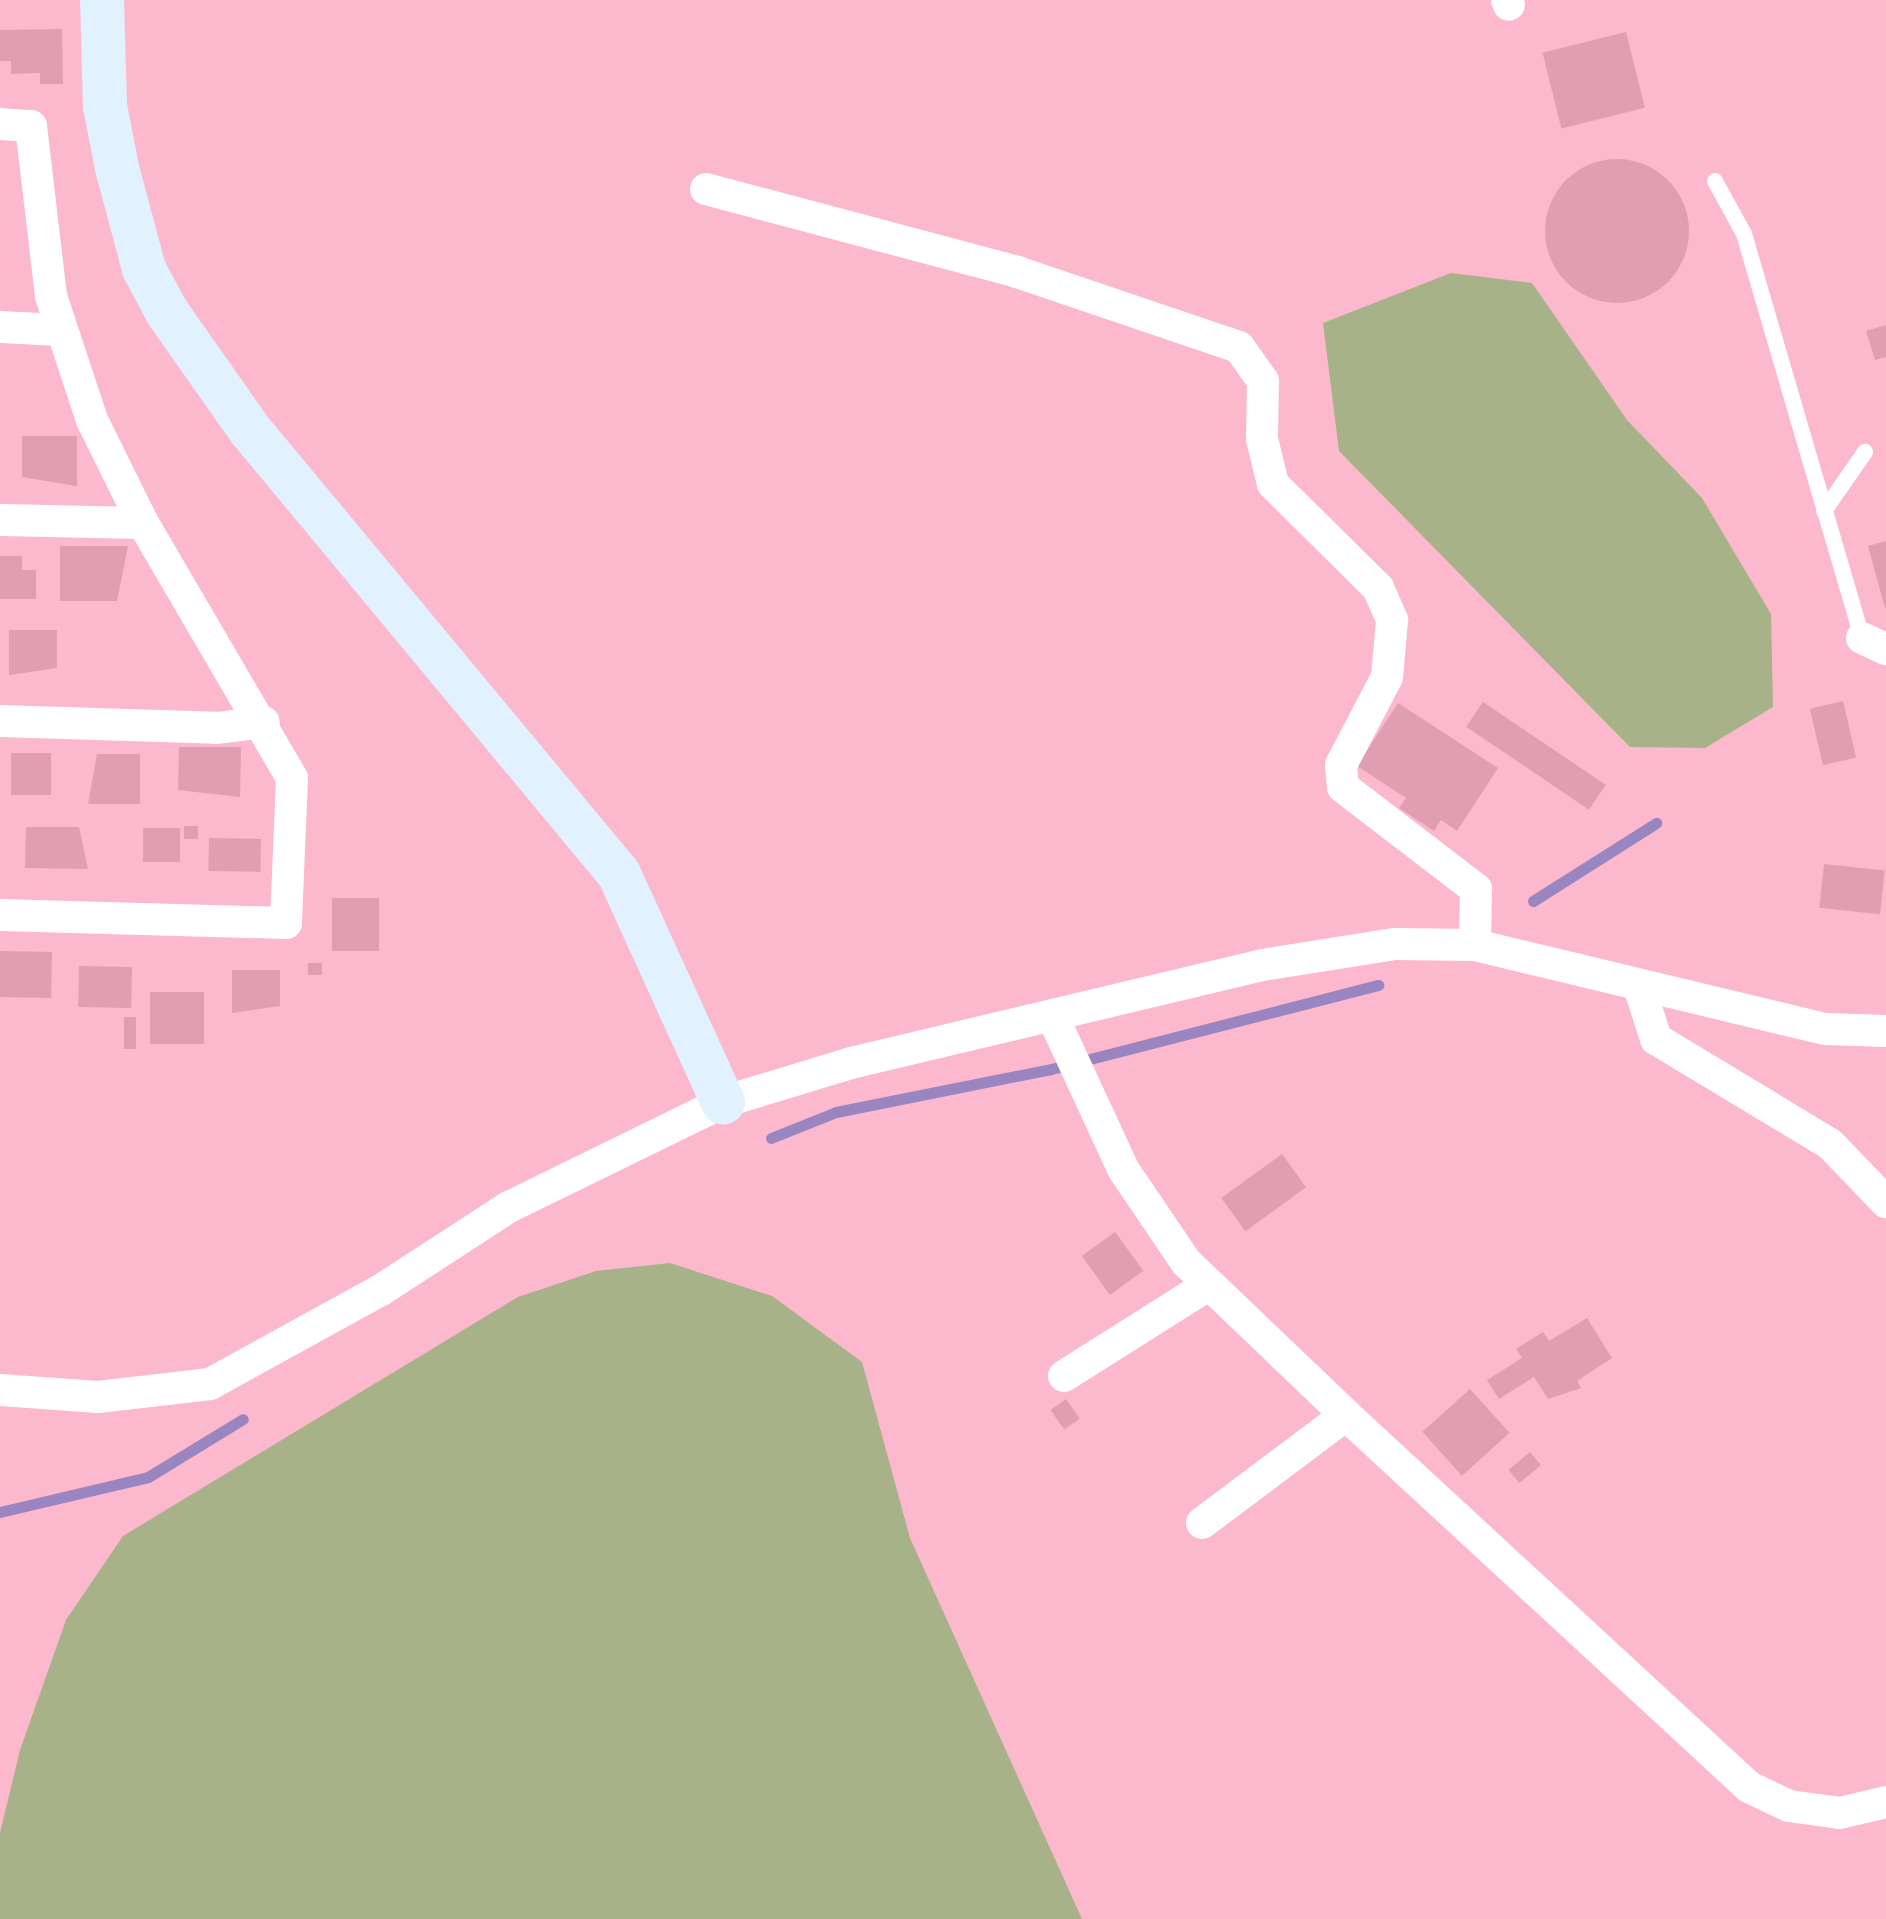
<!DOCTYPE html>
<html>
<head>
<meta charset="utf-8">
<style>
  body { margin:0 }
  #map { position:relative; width:1886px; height:1919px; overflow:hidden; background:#fcb8cc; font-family:Lora,serif }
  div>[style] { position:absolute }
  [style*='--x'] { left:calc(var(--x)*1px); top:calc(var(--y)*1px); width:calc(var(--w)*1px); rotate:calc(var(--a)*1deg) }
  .green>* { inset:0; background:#a7b288 }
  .stream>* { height:11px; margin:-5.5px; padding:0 5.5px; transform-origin:5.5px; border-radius:5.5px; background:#9985c0 }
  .building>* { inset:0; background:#e09eb2; transform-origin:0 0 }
  .round { border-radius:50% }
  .lane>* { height:16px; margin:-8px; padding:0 8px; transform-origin:8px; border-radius:8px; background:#fff }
  .street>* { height:32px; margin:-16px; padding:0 16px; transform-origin:16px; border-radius:16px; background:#fff }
  .secondary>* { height:44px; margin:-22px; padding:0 22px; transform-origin:22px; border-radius:22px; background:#e1f2fe }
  span { translate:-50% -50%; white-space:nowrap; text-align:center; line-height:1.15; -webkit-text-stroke:6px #fcb8cc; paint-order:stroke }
</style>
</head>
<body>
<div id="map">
  <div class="green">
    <i style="clip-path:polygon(1451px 273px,1532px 283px,1627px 420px,1702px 498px,1771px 614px,1773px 707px,1705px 748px,1630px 747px,1339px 451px,1323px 323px)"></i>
    <i style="clip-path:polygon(670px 1263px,772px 1296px,862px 1362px,910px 1538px,1082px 1919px,0 1919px,0 1833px,20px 1750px,66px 1620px,123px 1536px,518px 1297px,596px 1271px)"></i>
  </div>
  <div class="stream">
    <i style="--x:1533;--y:901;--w:146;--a:-32.4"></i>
    <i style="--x:771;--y:1138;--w:70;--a:-21.8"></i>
    <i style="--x:836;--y:1112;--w:219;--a:-11.3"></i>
    <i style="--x:1051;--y:1069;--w:338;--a:-14.4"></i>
    <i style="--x:0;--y:1512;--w:152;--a:-13.3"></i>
    <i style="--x:148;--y:1477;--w:111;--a:-31.4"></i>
  </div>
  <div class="building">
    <i style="clip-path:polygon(62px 29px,63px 84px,40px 84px,40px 73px,11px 74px,11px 61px,0 61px,0 30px)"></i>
    <i style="left:1626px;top:32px;width:78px;height:86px;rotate:76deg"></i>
    <i class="round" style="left:1545px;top:159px;width:144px;height:144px"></i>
    <i style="clip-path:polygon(1886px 325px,1886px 357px,1875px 360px,1866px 331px)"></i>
    <i style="clip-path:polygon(22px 436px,77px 436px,77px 486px,22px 477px)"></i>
    <i style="clip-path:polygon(1886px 541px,1886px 608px,1885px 608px,1868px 546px)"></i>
    <i style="clip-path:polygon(60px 546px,128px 546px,117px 601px,60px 601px)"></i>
    <i style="clip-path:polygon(0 556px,22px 556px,22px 570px,36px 570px,36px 599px,0 599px)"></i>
    <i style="clip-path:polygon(9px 630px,57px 630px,57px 668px,9px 675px)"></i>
    <i style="left:1843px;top:701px;width:58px;height:34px;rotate:77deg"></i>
    <i style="left:1483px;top:702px;width:148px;height:30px;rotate:34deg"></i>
    <i style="clip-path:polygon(1398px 703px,1498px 768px,1457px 831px,1441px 820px,1434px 831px,1399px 808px,1406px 798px,1357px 766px)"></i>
    <i style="clip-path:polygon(179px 747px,241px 747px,240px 797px,178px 790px)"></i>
    <i style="left:11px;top:753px;width:40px;height:42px"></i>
    <i style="clip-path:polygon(97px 754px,140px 754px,140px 804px,88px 804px)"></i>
    <i style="left:184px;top:826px;width:14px;height:13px"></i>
    <i style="clip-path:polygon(26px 827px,79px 827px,88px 869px,25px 868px)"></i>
    <i style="left:143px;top:828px;width:37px;height:34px"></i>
    <i style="left:209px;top:838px;width:52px;height:33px;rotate:1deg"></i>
    <i style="left:1824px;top:864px;width:61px;height:44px;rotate:6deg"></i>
    <i style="left:332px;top:898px;width:47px;height:53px"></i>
    <i style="left:0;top:951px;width:52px;height:46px;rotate:1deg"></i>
    <i style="left:308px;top:963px;width:14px;height:12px"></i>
    <i style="left:79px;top:966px;width:53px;height:41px;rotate:1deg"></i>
    <i style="clip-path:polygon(232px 970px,280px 970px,280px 1006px,232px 1013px)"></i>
    <i style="left:150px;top:992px;width:54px;height:52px"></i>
    <i style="left:124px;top:1017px;width:12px;height:32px"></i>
    <i style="left:1282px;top:1154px;width:41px;height:75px;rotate:54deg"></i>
    <i style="left:1115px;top:1232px;width:48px;height:41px;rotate:54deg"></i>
    <i style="clip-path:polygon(1587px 1318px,1612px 1358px,1577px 1381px,1581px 1388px,1548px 1399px,1534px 1377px,1499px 1399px,1487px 1380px,1522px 1358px,1516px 1349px,1543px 1332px,1549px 1341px)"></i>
    <i style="left:1470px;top:1389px;width:59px;height:64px;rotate:48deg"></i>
    <i style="left:1066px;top:1399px;width:24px;height:19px;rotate:55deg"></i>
    <i style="left:1530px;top:1452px;width:17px;height:28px;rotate:50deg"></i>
  </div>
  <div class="lane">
    <i style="--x:1715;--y:181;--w:60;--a:61.3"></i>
    <i style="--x:1744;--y:234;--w:421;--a:73.7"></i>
    <i style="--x:1824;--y:511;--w:72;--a:-55.2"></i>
  </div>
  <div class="street">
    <i style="--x:1507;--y:0;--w:5;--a:68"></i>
    <i style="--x:0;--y:124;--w:31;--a:4"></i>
    <i style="--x:31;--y:126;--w:171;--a:83.3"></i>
    <i style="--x:51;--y:296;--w:131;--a:71.7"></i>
    <i style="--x:92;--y:420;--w:115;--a:63.7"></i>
    <i style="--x:143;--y:523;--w:295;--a:59.7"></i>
    <i style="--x:292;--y:778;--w:145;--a:92.4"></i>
    <i style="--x:286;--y:923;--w:286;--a:-178.4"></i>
    <i style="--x:706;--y:189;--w:322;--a:14.9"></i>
    <i style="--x:1017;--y:272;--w:234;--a:18.7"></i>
    <i style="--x:1239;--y:347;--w:42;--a:54.8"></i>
    <i style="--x:1263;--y:381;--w:58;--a:91"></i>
    <i style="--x:1262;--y:439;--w:46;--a:76.3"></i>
    <i style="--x:1273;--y:484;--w:148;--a:44.7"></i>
    <i style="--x:1378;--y:588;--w:35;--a:66"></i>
    <i style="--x:1392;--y:620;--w:57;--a:95"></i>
    <i style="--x:1387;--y:677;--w:99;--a:117.6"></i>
    <i style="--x:1341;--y:765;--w:22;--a:85"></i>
    <i style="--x:1343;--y:787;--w:168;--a:37.5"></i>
    <i style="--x:1476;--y:889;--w:56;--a:91"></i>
    <i style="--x:0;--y:327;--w:60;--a:2.9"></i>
    <i style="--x:0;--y:520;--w:143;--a:1.2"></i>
    <i style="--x:1862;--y:638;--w:26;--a:25"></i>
    <i style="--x:0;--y:721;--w:217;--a:1.8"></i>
    <i style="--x:217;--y:728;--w:47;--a:-7.3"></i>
    <i style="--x:1639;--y:986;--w:56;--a:72.2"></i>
    <i style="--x:1656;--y:1039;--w:203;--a:31.1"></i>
    <i style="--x:1830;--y:1144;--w:81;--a:46"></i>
    <i style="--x:1052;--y:1015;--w:170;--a:65.2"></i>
    <i style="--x:1123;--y:1169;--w:112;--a:55.9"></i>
    <i style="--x:1186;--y:1262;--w:221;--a:43.7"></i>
    <i style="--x:1346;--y:1415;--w:548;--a:42.71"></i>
    <i style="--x:1749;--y:1787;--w:44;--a:25.4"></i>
    <i style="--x:1789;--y:1806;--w:51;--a:7.8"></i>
    <i style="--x:1840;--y:1813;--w:47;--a:-13.4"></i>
    <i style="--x:1064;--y:1376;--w:170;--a:-32.3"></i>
    <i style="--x:0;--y:1390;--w:98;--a:4.1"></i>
    <i style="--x:98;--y:1397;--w:113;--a:-6.6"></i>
    <i style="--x:210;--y:1384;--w:195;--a:-28.8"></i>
    <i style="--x:381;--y:1290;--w:153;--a:-33"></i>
    <i style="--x:509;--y:1207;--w:238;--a:-26.1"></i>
    <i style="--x:723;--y:1102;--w:134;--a:-16.9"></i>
    <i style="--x:851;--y:1063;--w:423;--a:-13.4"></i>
    <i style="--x:1262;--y:965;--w:135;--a:-9"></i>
    <i style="--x:1395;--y:944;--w:80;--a:0.7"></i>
    <i style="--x:1475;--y:945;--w:361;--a:13.5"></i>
    <i style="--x:1826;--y:1029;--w:60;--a:1.9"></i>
    <i style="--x:1202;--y:1523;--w:180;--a:-36.9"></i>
  </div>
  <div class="secondary">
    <i style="--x:102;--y:0;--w:106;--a:88.4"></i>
    <i style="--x:105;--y:106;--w:63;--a:79"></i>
    <i style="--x:117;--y:168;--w:105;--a:75"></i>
    <i style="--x:144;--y:269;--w:49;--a:61.9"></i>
    <i style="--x:167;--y:312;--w:144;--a:54.9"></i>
    <i style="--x:250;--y:430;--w:577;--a:50.27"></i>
    <i style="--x:619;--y:874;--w:251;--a:65.5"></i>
  </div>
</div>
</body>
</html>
